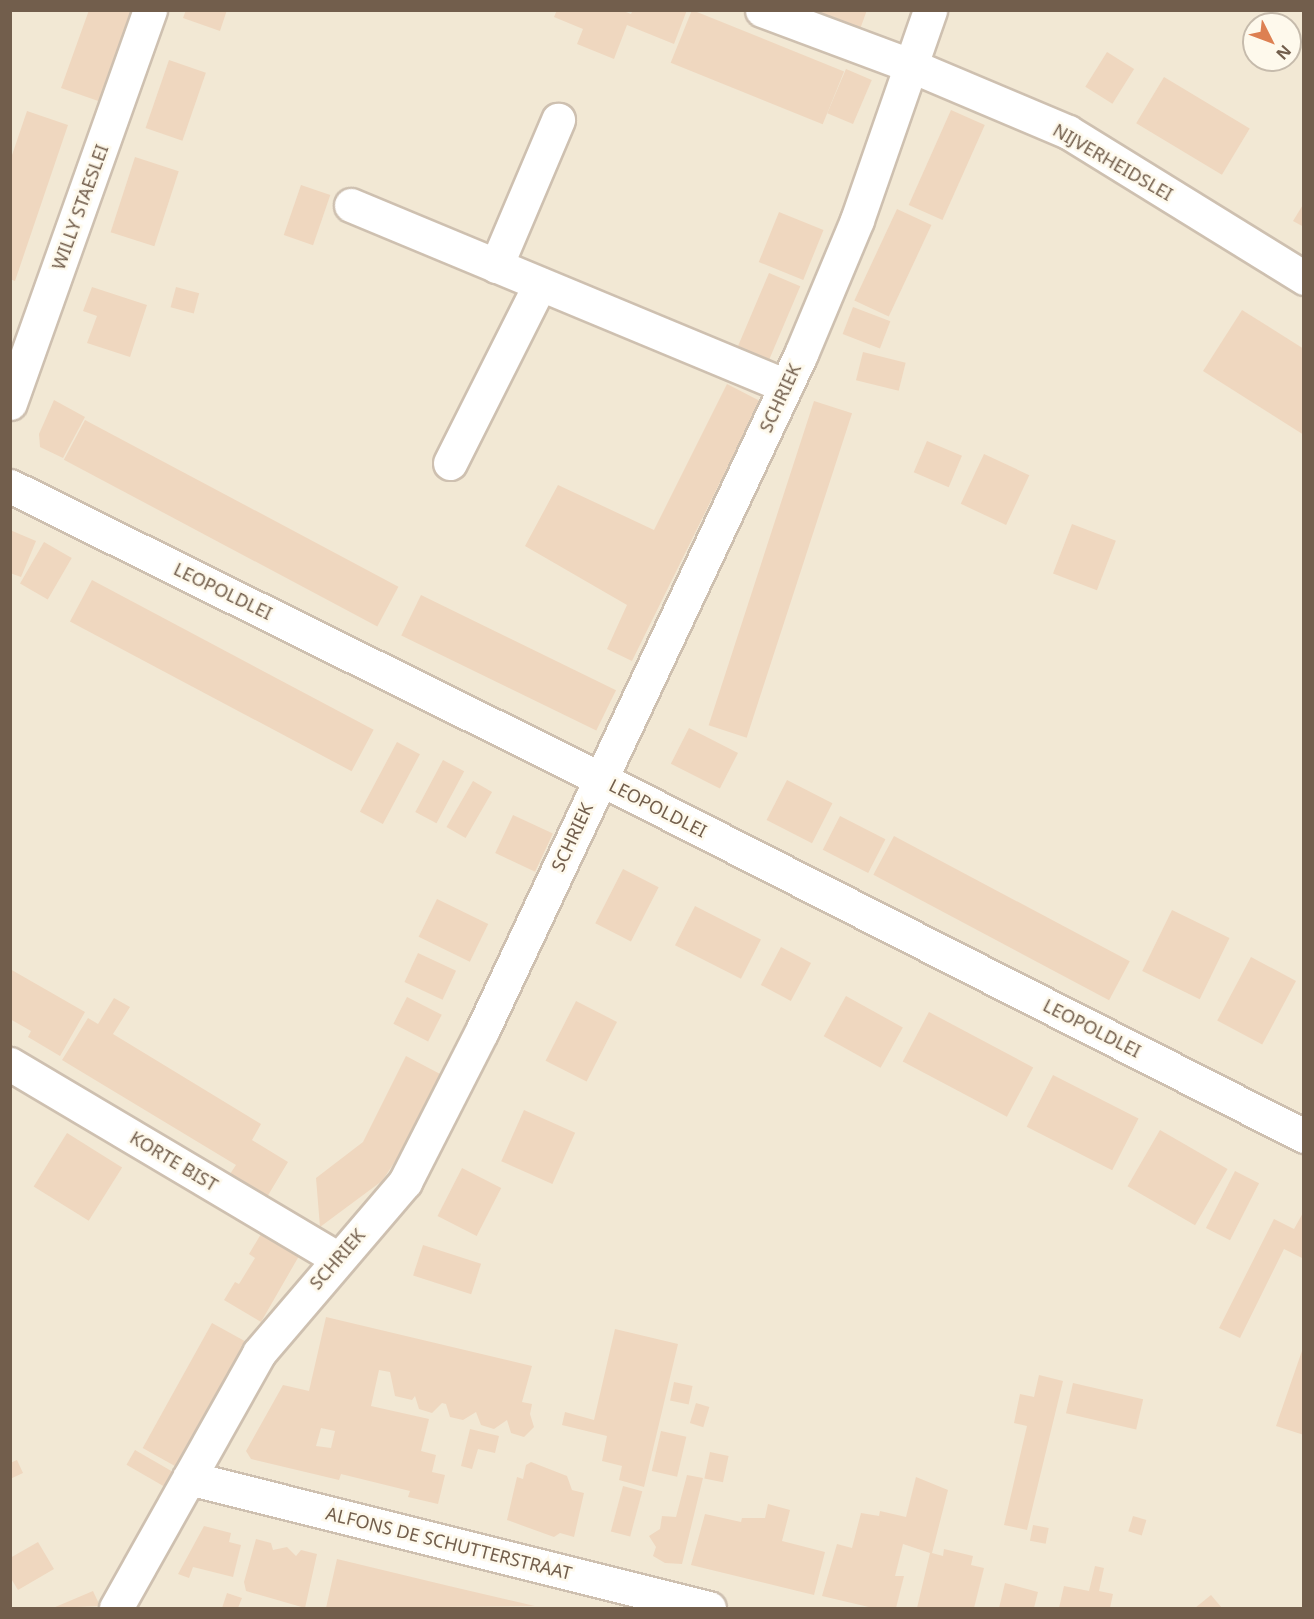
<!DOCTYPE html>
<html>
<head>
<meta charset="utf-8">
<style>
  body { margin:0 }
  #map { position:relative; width:1314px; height:1619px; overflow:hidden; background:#fbf5e6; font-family:"Noto Sans",sans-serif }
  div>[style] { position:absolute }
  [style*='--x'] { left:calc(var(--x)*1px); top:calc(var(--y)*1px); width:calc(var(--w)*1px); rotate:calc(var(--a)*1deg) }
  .residential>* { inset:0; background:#f2e8d4 }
  .building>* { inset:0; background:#efd7bf; transform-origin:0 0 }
  .roads { filter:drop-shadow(2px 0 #cec0b0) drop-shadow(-2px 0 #cec0b0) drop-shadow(0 2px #cec0b0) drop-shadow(0 -2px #cec0b0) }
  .minor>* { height:33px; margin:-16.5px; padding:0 16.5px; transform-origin:16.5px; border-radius:16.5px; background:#fff }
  span { translate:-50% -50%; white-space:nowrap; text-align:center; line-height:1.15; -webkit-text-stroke:5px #fef9ec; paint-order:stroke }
  .street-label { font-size:18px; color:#725e4c }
  .frame { position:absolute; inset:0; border:12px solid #725e4c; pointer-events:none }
  .north { position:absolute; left:1242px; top:12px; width:60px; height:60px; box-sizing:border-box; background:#fef9ec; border:2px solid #c6bbac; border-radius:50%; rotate:132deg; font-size:16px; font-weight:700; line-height:24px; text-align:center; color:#725e4c }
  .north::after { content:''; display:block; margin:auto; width:21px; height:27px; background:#dd8052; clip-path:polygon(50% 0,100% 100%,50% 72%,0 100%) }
</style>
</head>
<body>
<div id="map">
  <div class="residential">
    <i style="clip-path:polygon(evenodd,11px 11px,1303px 11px,1303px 1608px,11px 1608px,11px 11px,1254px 24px,1290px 24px,1290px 60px,1254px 60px,1254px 24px)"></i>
  </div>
  <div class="building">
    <i style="clip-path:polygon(89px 10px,138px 10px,104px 103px,61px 88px)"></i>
    <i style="clip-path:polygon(186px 10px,227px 10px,220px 31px,183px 18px)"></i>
    <i style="clip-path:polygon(557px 10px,621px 10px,631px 14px,633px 10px,687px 10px,674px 44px,627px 25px,614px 59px,577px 44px,583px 29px,554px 17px)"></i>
    <i style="left:692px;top:10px;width:164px;height:57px;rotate:22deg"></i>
    <i style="clip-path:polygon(802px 10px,867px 10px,859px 32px)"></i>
    <i style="left:1107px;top:52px;width:32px;height:41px;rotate:32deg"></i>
    <i style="left:169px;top:60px;width:39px;height:72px;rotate:19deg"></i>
    <i style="left:846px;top:69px;width:28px;height:48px;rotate:23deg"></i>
    <i style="left:1164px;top:77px;width:100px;height:54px;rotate:31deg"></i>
    <i style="left:951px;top:110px;width:37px;height:104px;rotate:24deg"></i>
    <i style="clip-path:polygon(27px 111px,68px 125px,15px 281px,10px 279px,10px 161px)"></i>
    <i style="left:135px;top:157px;width:46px;height:79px;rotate:18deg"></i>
    <i style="left:301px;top:185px;width:31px;height:53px;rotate:19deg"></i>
    <i style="clip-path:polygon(1304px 203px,1304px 227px,1293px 221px)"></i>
    <i style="left:897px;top:209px;width:38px;height:101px;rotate:25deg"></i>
    <i style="left:779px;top:212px;width:48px;height:54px;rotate:22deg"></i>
    <i style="left:769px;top:273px;width:34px;height:89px;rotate:23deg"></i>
    <i style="clip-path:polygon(92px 287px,147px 305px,130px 357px,87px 343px,97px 316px,83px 311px)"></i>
    <i style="left:176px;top:287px;width:24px;height:21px;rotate:15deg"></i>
    <i style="left:853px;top:307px;width:40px;height:29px;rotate:21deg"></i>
    <i style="clip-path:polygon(1242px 310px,1304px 349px,1304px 435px,1203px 371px)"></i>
    <i style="left:863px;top:352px;width:44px;height:29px;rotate:14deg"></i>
    <i style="clip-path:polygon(727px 384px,760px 401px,632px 661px,607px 649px,627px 605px,525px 546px,558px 485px,654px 530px)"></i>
    <i style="clip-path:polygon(54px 400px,85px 417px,63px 458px,40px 447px,39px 434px)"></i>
    <i style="left:814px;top:401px;width:40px;height:341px;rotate:18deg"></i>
    <i style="left:85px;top:420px;width:355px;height:45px;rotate:28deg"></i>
    <i style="left:927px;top:441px;width:38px;height:34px;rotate:23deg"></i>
    <i style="left:984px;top:454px;width:50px;height:55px;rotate:25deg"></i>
    <i style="left:1072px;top:524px;width:47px;height:53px;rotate:21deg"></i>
    <i style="clip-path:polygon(10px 530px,36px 541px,21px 577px,10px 573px)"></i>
    <i style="left:44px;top:542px;width:32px;height:48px;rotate:30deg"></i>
    <i style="left:92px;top:580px;width:319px;height:47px;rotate:28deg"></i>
    <i style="left:421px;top:595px;width:217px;height:45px;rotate:26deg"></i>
    <i style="left:689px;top:728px;width:55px;height:40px;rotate:27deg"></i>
    <i style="left:397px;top:742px;width:26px;height:79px;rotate:28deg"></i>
    <i style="left:443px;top:760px;width:24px;height:59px;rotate:28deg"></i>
    <i style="left:787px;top:780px;width:51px;height:45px;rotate:27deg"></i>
    <i style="left:473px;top:781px;width:22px;height:53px;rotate:30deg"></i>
    <i style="left:513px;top:815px;width:44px;height:42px;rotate:25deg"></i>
    <i style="left:840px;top:816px;width:51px;height:38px;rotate:27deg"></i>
    <i style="left:894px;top:836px;width:267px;height:44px;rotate:28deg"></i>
    <i style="left:623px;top:869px;width:40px;height:61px;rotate:27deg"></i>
    <i style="left:437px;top:899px;width:57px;height:42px;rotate:26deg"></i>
    <i style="left:695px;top:906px;width:74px;height:44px;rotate:27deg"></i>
    <i style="left:1172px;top:910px;width:64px;height:68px;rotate:26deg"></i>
    <i style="left:781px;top:947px;width:34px;height:43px;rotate:28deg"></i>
    <i style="left:418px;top:953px;width:42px;height:32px;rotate:25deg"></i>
    <i style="left:1251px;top:957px;width:51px;height:72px;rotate:28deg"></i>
    <i style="clip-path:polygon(10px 969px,85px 1012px,60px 1056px,28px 1037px,31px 1031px,10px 1019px)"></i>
    <i style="left:846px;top:996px;width:65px;height:46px;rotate:29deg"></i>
    <i style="left:407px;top:997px;width:39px;height:30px;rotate:27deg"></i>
    <i style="clip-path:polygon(114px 998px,130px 1007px,113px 1034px,261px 1124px,252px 1140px,288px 1162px,267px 1197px,230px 1174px,236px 1165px,62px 1060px,88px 1018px,98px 1024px)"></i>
    <i style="left:576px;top:1001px;width:46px;height:67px;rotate:27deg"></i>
    <i style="left:929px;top:1012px;width:118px;height:56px;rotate:28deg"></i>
    <i style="clip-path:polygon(406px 1056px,442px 1075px,408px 1142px,382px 1181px,320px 1227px,316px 1178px,363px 1142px)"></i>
    <i style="left:1053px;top:1075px;width:96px;height:58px;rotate:27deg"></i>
    <i style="left:524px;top:1110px;width:56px;height:56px;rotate:24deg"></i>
    <i style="left:1160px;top:1130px;width:78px;height:65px;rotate:30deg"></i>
    <i style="left:67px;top:1133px;width:65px;height:63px;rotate:32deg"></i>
    <i style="left:462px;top:1168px;width:44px;height:54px;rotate:27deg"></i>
    <i style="left:1235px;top:1171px;width:27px;height:64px;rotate:27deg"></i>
    <i style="clip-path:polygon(1304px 1211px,1304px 1259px,1284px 1249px,1240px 1338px,1219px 1328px,1274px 1219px,1294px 1229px)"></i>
    <i style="clip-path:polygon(261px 1234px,299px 1256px,261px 1322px,224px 1300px,235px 1282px,239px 1284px,255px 1258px,249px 1254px)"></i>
    <i style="left:423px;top:1245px;width:61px;height:32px;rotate:18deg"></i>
    <i style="clip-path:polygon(evenodd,326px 1317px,532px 1366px,522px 1402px,532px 1404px,530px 1414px,534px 1427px,524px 1437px,511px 1433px,507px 1420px,494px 1429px,481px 1425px,476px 1412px,463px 1420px,450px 1417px,446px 1404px,442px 1403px,432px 1413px,419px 1409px,415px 1396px,412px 1400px,395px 1396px,390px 1372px,379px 1370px,371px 1406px,429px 1419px,421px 1451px,436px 1455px,432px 1472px,445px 1475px,438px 1504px,408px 1497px,410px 1491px,341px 1474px,339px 1480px,251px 1459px,246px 1451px,283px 1385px,309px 1391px,326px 1317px,321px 1428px,335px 1431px,331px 1448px,316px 1446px,321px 1428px)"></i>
    <i style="left:212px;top:1323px;width:43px;height:143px;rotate:29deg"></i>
    <i style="clip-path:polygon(615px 1329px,678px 1344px,644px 1487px,619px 1480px,622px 1466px,602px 1461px,607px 1436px,562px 1425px,565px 1412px,594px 1420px)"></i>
    <i style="clip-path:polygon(1304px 1345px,1304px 1435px,1276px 1426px)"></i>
    <i style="clip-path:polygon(1039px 1375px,1063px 1381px,1027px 1530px,1004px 1525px,1027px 1426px,1014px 1423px,1020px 1394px,1034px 1397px)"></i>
    <i style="left:674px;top:1382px;width:19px;height:19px;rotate:12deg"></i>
    <i style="left:1073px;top:1383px;width:72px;height:31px;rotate:13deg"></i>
    <i style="left:696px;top:1403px;width:14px;height:21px;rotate:17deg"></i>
    <i style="clip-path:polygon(470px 1429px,499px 1436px,495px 1453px,478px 1449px,472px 1469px,461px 1466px)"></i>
    <i style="left:661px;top:1431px;width:26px;height:41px;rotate:13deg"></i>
    <i style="left:135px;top:1450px;width:48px;height:17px;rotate:30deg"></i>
    <i style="left:710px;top:1452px;width:19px;height:27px;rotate:12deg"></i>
    <i style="clip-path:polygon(17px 1460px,23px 1473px,10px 1479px,10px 1463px)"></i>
    <i style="clip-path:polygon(531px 1462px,567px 1476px,572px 1490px,584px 1493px,574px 1537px,560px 1533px,554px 1537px,507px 1520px,517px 1477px,523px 1479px,526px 1465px)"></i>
    <i style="clip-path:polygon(687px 1475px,703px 1478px,682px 1564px,665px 1563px,653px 1556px,656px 1547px,649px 1536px,660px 1529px,662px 1516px,676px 1517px)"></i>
    <i style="clip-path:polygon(916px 1477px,948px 1490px,932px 1553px,943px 1556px,944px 1549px,973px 1556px,971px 1565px,984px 1568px,974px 1608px,917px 1608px,930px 1553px,903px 1544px,895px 1576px,904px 1576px,896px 1608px,873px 1608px,822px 1596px,837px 1544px,852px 1548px,861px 1513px,879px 1516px,880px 1511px,906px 1517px)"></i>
    <i style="left:623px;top:1486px;width:20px;height:47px;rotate:15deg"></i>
    <i style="clip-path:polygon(768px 1504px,790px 1510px,782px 1541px,825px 1552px,814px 1595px,691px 1565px,705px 1514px,741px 1522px,742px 1518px,765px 1518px)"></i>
    <i style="left:1133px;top:1516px;width:14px;height:16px;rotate:17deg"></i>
    <i style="left:1033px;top:1525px;width:16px;height:16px;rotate:11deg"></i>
    <i style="clip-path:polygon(204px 1526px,231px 1533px,229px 1542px,241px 1545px,233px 1577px,193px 1567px,189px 1578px,178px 1574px)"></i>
    <i style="clip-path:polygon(256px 1539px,271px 1543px,273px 1550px,287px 1547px,296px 1556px,301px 1550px,317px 1554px,305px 1608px,246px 1591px,244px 1582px)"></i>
    <i style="clip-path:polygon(38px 1542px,54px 1569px,18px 1590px,10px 1577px,10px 1558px)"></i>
    <i style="clip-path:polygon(337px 1559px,449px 1586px,535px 1606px,326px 1608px)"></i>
    <i style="clip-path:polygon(1095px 1566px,1104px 1568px,1099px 1591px,1113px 1594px,1110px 1608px,1059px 1608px,1064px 1586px,1089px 1591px)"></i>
    <i style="clip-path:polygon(1005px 1583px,1038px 1592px,1034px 1608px,999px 1608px)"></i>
    <i style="clip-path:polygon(93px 1591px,100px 1606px,53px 1608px)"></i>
    <i style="clip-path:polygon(227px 1593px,242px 1598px,238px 1608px,222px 1608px)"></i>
    <i style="clip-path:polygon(1211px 1595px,1222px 1608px,1195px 1608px)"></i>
  </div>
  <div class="roads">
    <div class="minor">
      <i style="--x:762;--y:10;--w:160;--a:20.5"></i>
      <i style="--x:912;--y:66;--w:169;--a:22.9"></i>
      <i style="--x:1068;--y:132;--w:278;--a:31.7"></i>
      <i style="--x:351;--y:205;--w:471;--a:22.6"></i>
      <i style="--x:496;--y:266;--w:159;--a:-67"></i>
      <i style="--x:10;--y:403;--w:417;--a:-70.4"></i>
      <i style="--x:450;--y:463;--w:200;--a:-63.3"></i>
      <i style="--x:10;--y:486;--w:657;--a:26.37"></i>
      <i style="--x:599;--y:778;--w:791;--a:26.92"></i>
      <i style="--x:10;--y:1064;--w:380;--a:30.7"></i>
      <i style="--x:189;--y:1478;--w:536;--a:14.04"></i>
      <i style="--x:116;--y:1608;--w:292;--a:-60.7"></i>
      <i style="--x:259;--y:1353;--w:225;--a:-49.5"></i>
      <i style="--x:405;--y:1182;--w:169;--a:-63"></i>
      <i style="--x:482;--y:1031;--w:748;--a:-64.77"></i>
      <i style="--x:801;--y:354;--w:145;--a:-67.3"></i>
      <i style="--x:857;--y:220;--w:222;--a:-70.8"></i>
    </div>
  </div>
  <div class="street-label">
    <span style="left:1113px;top:162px;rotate:30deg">NIJVERHEIDSLEI</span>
    <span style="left:80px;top:207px;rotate:-70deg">WILLY STAESLEI</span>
    <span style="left:780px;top:398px;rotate:-65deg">SCHRIEK</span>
    <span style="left:223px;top:591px;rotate:26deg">LEOPOLDLEI</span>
    <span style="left:658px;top:808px;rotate:27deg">LEOPOLDLEI</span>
    <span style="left:572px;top:837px;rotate:-65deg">SCHRIEK</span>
    <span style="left:1092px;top:1028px;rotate:27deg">LEOPOLDLEI</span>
    <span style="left:174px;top:1161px;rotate:31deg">KORTE BIST</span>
    <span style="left:337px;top:1259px;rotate:-49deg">SCHRIEK</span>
    <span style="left:449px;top:1543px;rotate:14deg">ALFONS DE SCHUTTERSTRAAT</span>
  </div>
  <div class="frame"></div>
  <div class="north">N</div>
</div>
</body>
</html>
